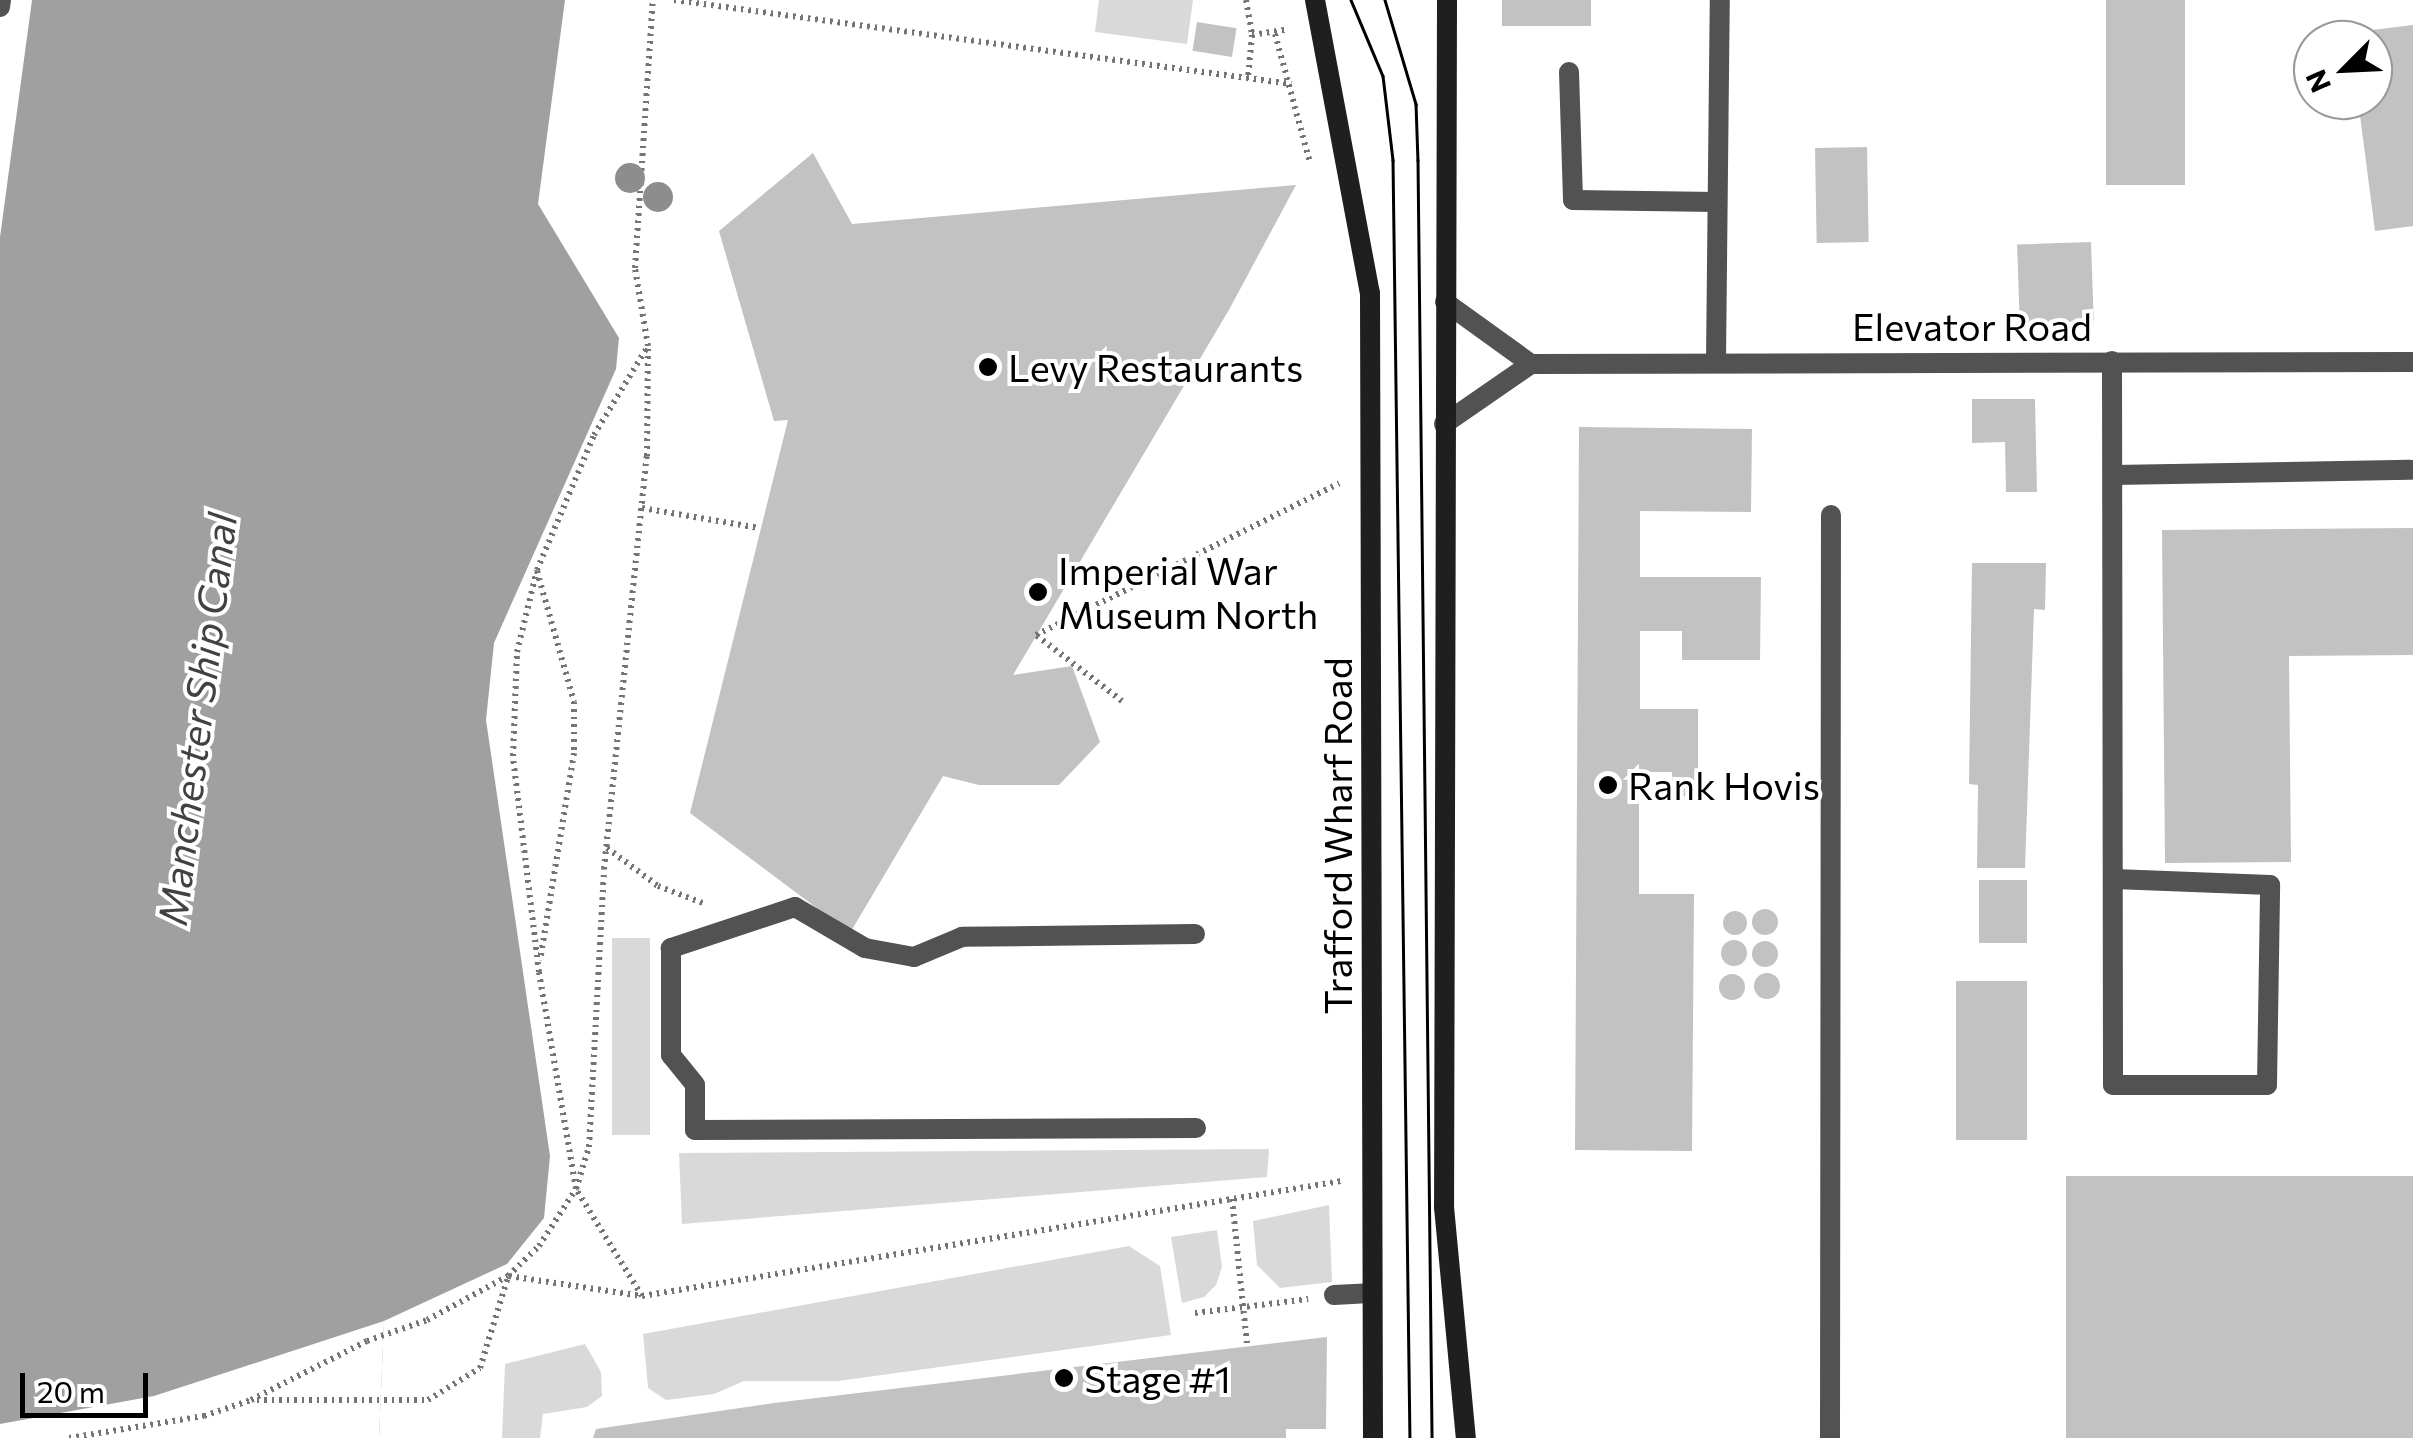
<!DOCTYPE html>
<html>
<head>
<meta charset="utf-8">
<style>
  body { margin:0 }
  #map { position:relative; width:2413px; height:1438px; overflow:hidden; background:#fff; font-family:Commissioner,sans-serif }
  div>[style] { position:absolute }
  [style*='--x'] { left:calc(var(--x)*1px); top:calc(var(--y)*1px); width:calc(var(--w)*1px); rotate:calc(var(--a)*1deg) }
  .green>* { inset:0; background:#d9d9d9; transform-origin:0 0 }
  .water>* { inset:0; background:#a0a0a0 }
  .pier>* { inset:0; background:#fff }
  .building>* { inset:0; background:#c2c2c2; transform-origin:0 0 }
  .round { border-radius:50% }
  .path>* { height:6px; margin-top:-3px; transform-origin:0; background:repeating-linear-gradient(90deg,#747474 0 2.5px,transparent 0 7.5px) }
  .lane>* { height:20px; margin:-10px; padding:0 10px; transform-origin:10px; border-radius:10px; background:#525252 }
  .street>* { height:20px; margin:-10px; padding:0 10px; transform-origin:10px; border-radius:10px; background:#525252 }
  .secondary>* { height:20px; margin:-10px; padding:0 10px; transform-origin:10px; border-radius:10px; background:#1f1f1f }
  .tram>* { height:2.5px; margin:-1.25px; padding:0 1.25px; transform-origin:1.25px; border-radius:1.25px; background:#000 }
  .trees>* { width:30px; height:30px; margin:-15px; border-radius:50%; background:#8d8d8d }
  .dots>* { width:28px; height:28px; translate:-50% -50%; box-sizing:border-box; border:5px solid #fff; border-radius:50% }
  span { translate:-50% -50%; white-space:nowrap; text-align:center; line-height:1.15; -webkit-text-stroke:8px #fff; paint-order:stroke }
  .street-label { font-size:38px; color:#000 }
  .poi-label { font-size:38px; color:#000 }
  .left { translate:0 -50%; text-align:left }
  .water-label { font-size:40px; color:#414141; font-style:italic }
  .north { position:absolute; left:2293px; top:20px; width:100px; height:100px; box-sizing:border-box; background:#fff; border:2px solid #999; border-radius:50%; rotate:246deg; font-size:28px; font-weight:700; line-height:40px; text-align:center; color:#000 }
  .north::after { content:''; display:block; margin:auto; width:35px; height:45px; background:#000; clip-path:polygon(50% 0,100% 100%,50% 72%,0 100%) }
  .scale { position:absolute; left:20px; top:1373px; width:128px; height:45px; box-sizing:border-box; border:5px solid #000; border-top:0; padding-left:12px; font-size:30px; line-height:35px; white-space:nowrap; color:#000; -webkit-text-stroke:8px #fff; paint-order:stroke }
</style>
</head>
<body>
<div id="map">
  <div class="green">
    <i style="clip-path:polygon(1099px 0,1193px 0,1187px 44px,1095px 32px)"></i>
    <i style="left:612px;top:938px;width:38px;height:197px"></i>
    <i style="clip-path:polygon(1269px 1149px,1267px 1177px,682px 1224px,679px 1153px)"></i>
    <i style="clip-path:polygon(1329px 1205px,1332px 1282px,1280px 1288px,1257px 1265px,1253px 1221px)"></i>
    <i style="clip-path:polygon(1217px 1230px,1222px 1267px,1216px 1285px,1204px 1297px,1182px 1303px,1171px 1237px)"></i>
    <i style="clip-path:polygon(1129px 1246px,1160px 1266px,1171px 1335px,838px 1381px,744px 1381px,714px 1394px,666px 1400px,648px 1388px,643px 1334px)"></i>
    <i style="clip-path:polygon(585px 1344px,601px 1372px,602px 1396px,587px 1407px,543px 1414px,540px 1438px,502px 1438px,505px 1364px)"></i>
  </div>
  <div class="water">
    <i style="clip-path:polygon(32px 0,565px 0,538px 204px,619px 338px,616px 369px,494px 643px,486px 720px,550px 1156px,544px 1218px,507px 1264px,384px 1321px,379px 1438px,0 1438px,0 237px)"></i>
  </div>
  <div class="pier">
    <i style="clip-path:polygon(384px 1321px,379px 1438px,0 1438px,0 1424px,154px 1396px)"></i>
  </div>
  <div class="building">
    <i style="left:1502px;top:0;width:89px;height:26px"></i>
    <i style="left:2106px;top:0;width:79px;height:185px"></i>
    <i style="left:1197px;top:22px;width:40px;height:29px;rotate:9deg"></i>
    <i style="clip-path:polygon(2413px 25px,2413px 226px,2375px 231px,2358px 100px,2373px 100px,2373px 40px,2349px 40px,2348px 33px)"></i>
    <i style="left:1867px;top:147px;width:95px;height:52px;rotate:89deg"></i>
    <i style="clip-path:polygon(813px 153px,852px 224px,1296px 185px,1230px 308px,1013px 675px,1072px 666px,1100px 742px,1059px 785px,979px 785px,943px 776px,850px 933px,690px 813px,788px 420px,774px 421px,719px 231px)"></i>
    <i style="left:2091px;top:242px;width:79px;height:74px;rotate:88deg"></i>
    <i style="clip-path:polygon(1972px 399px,2035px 399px,2037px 492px,2006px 492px,2005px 442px,1972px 443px)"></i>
    <i style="clip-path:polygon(1579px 427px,1752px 429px,1751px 512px,1640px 511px,1640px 577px,1761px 577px,1760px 660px,1682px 660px,1682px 631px,1640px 631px,1640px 709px,1698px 709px,1698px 797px,1673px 796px,1672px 772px,1639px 772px,1639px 894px,1694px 894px,1692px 1151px,1575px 1150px)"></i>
    <i style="clip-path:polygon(2413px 528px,2413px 655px,2289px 656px,2291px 862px,2165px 863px,2162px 530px)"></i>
    <i style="clip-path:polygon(1972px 563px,2046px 563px,2045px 610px,2034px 609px,2025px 868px,1977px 868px,1978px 785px,1969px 784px)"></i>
    <i style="left:1979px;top:880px;width:48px;height:63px"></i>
    <i class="round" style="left:1752px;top:909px;width:26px;height:26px"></i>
    <i class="round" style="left:1723px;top:911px;width:24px;height:24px"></i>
    <i class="round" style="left:1721px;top:940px;width:26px;height:26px"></i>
    <i class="round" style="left:1752px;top:941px;width:26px;height:26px"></i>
    <i class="round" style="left:1754px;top:973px;width:26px;height:26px"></i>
    <i class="round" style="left:1719px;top:974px;width:26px;height:26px"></i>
    <i style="left:1956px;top:981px;width:71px;height:159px"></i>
    <i style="left:2066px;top:1176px;width:347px;height:262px"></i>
    <i style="clip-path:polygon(1327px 1337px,1326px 1429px,1286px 1429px,1286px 1438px,593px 1438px,596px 1429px,774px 1403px)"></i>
  </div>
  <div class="path">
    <i style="--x:674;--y:0;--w:623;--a:7.75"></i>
    <i style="--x:1246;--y:0;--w:36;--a:80"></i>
    <i style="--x:1252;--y:35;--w:43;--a:95.3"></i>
    <i style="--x:1275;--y:34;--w:134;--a:74.8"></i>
    <i style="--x:1252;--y:35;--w:36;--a:-9"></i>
    <i style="--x:642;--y:508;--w:119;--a:9.7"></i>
    <i style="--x:537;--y:571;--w:136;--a:74.2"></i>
    <i style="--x:574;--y:702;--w:51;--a:90"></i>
    <i style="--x:574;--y:753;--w:210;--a:99.3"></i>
    <i style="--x:1122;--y:701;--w:108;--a:-142.5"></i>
    <i style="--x:1036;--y:635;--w:339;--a:-26.6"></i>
    <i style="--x:607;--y:848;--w:64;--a:36.7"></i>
    <i style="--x:658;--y:886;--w:48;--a:20.7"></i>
    <i style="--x:1232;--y:1199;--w:147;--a:84.1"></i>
    <i style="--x:509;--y:1276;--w:134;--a:8.6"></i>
    <i style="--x:642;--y:1296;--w:708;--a:-9.34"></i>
    <i style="--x:642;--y:1296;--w:126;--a:-121.7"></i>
    <i style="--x:576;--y:1189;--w:220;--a:-99.7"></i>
    <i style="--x:539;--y:972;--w:218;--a:-96.9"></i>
    <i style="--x:513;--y:756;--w:104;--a:-87.8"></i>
    <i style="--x:517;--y:652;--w:84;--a:-76.3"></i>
    <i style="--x:537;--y:570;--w:147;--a:-67.1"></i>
    <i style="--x:594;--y:435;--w:100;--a:-58.8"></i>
    <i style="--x:1195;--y:1313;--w:114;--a:-7.1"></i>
    <i style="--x:257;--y:1400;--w:171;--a:0"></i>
    <i style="--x:428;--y:1400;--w:61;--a:-31.6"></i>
    <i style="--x:480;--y:1368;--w:95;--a:-72.9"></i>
    <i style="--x:69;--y:1438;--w:137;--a:-9.3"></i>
    <i style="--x:204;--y:1416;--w:50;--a:-18.8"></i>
    <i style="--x:251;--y:1400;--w:130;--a:-27"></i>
    <i style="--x:367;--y:1341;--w:64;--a:-19.3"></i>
    <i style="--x:427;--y:1320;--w:92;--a:-28.5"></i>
    <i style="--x:508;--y:1276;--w:43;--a:-44.1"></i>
    <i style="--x:539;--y:1246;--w:68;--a:-57"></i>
    <i style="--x:576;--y:1189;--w:44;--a:-72.8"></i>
    <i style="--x:589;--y:1147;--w:278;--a:-86.9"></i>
    <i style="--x:604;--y:869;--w:415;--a:-84.1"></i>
    <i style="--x:647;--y:456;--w:110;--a:-89.5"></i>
    <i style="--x:648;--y:346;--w:79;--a:-99.5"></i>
    <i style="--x:635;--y:268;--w:269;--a:-86.2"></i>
  </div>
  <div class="lane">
    <i style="--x:0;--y:7;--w:7;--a:-82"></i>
    <i style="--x:1569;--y:72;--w:128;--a:88.2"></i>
    <i style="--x:1573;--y:200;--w:144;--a:0.8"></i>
    <i style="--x:1716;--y:360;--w:360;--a:-89.4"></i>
    <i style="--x:2112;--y:361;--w:724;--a:89.92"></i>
    <i style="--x:2113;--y:1085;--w:154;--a:0"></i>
    <i style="--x:2267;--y:1085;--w:200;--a:-89.1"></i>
    <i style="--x:2270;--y:885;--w:156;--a:-177.8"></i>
    <i style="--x:2114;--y:475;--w:296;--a:-1"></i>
    <i style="--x:1195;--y:934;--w:233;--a:179.3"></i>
    <i style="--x:962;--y:937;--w:52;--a:157.4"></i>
    <i style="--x:914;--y:957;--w:50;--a:-169.6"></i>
    <i style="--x:865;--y:948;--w:81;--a:-149.6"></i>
    <i style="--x:795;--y:907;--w:131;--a:161.7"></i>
    <i style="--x:671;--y:948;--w:107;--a:90"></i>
    <i style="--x:671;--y:1055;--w:38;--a:51"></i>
    <i style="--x:695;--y:1085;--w:45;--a:90"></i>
    <i style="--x:695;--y:1130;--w:501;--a:-0.23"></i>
    <i style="--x:1334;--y:1295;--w:36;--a:-3"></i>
    <i style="--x:1830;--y:1438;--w:923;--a:-89.94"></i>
  </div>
  <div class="street">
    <i style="--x:1445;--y:302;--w:106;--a:35.8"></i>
    <i style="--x:1444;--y:424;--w:106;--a:-34.6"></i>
    <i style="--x:1531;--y:364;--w:882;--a:-0.13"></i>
  </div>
  <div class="secondary">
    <i style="--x:1315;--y:0;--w:298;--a:79.4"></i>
    <i style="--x:1370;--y:293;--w:1145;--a:89.85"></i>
    <i style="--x:1447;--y:0;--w:1207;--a:90.14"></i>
    <i style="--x:1444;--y:1207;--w:232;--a:84.6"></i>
  </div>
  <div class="tram">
    <i style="--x:1351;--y:0;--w:82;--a:67.2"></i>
    <i style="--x:1383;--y:76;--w:85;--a:83.2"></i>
    <i style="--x:1393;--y:160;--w:1278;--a:89.24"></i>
    <i style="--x:1385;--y:0;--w:109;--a:73.4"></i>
    <i style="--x:1416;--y:104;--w:56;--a:88"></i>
    <i style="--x:1418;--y:160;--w:1278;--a:89.37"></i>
  </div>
  <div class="trees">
    <i style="left:630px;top:178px"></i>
    <i style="left:658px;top:197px"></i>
  </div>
  <div class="dots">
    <i style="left:988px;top:367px;background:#000"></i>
    <i style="left:1038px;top:592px;background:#000"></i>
    <i style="left:1608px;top:785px;background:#000"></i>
    <i style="left:1064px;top:1378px;background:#000"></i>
  </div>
  <div class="street-label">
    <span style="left:1972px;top:326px">Elevator Road</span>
    <span style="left:1337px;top:836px;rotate:-90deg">Trafford Wharf Road</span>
  </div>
  <div class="poi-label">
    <span class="left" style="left:1008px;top:367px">Levy Restaurants</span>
    <span class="left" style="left:1058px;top:592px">Imperial War<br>Museum North</span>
    <span class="left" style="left:1628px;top:785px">Rank Hovis</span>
    <span class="left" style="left:1084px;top:1378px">Stage #1</span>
  </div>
  <div class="water-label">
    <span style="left:196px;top:719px;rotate:-83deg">Manchester Ship Canal</span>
  </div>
  <div class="north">N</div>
  <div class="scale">20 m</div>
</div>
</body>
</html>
